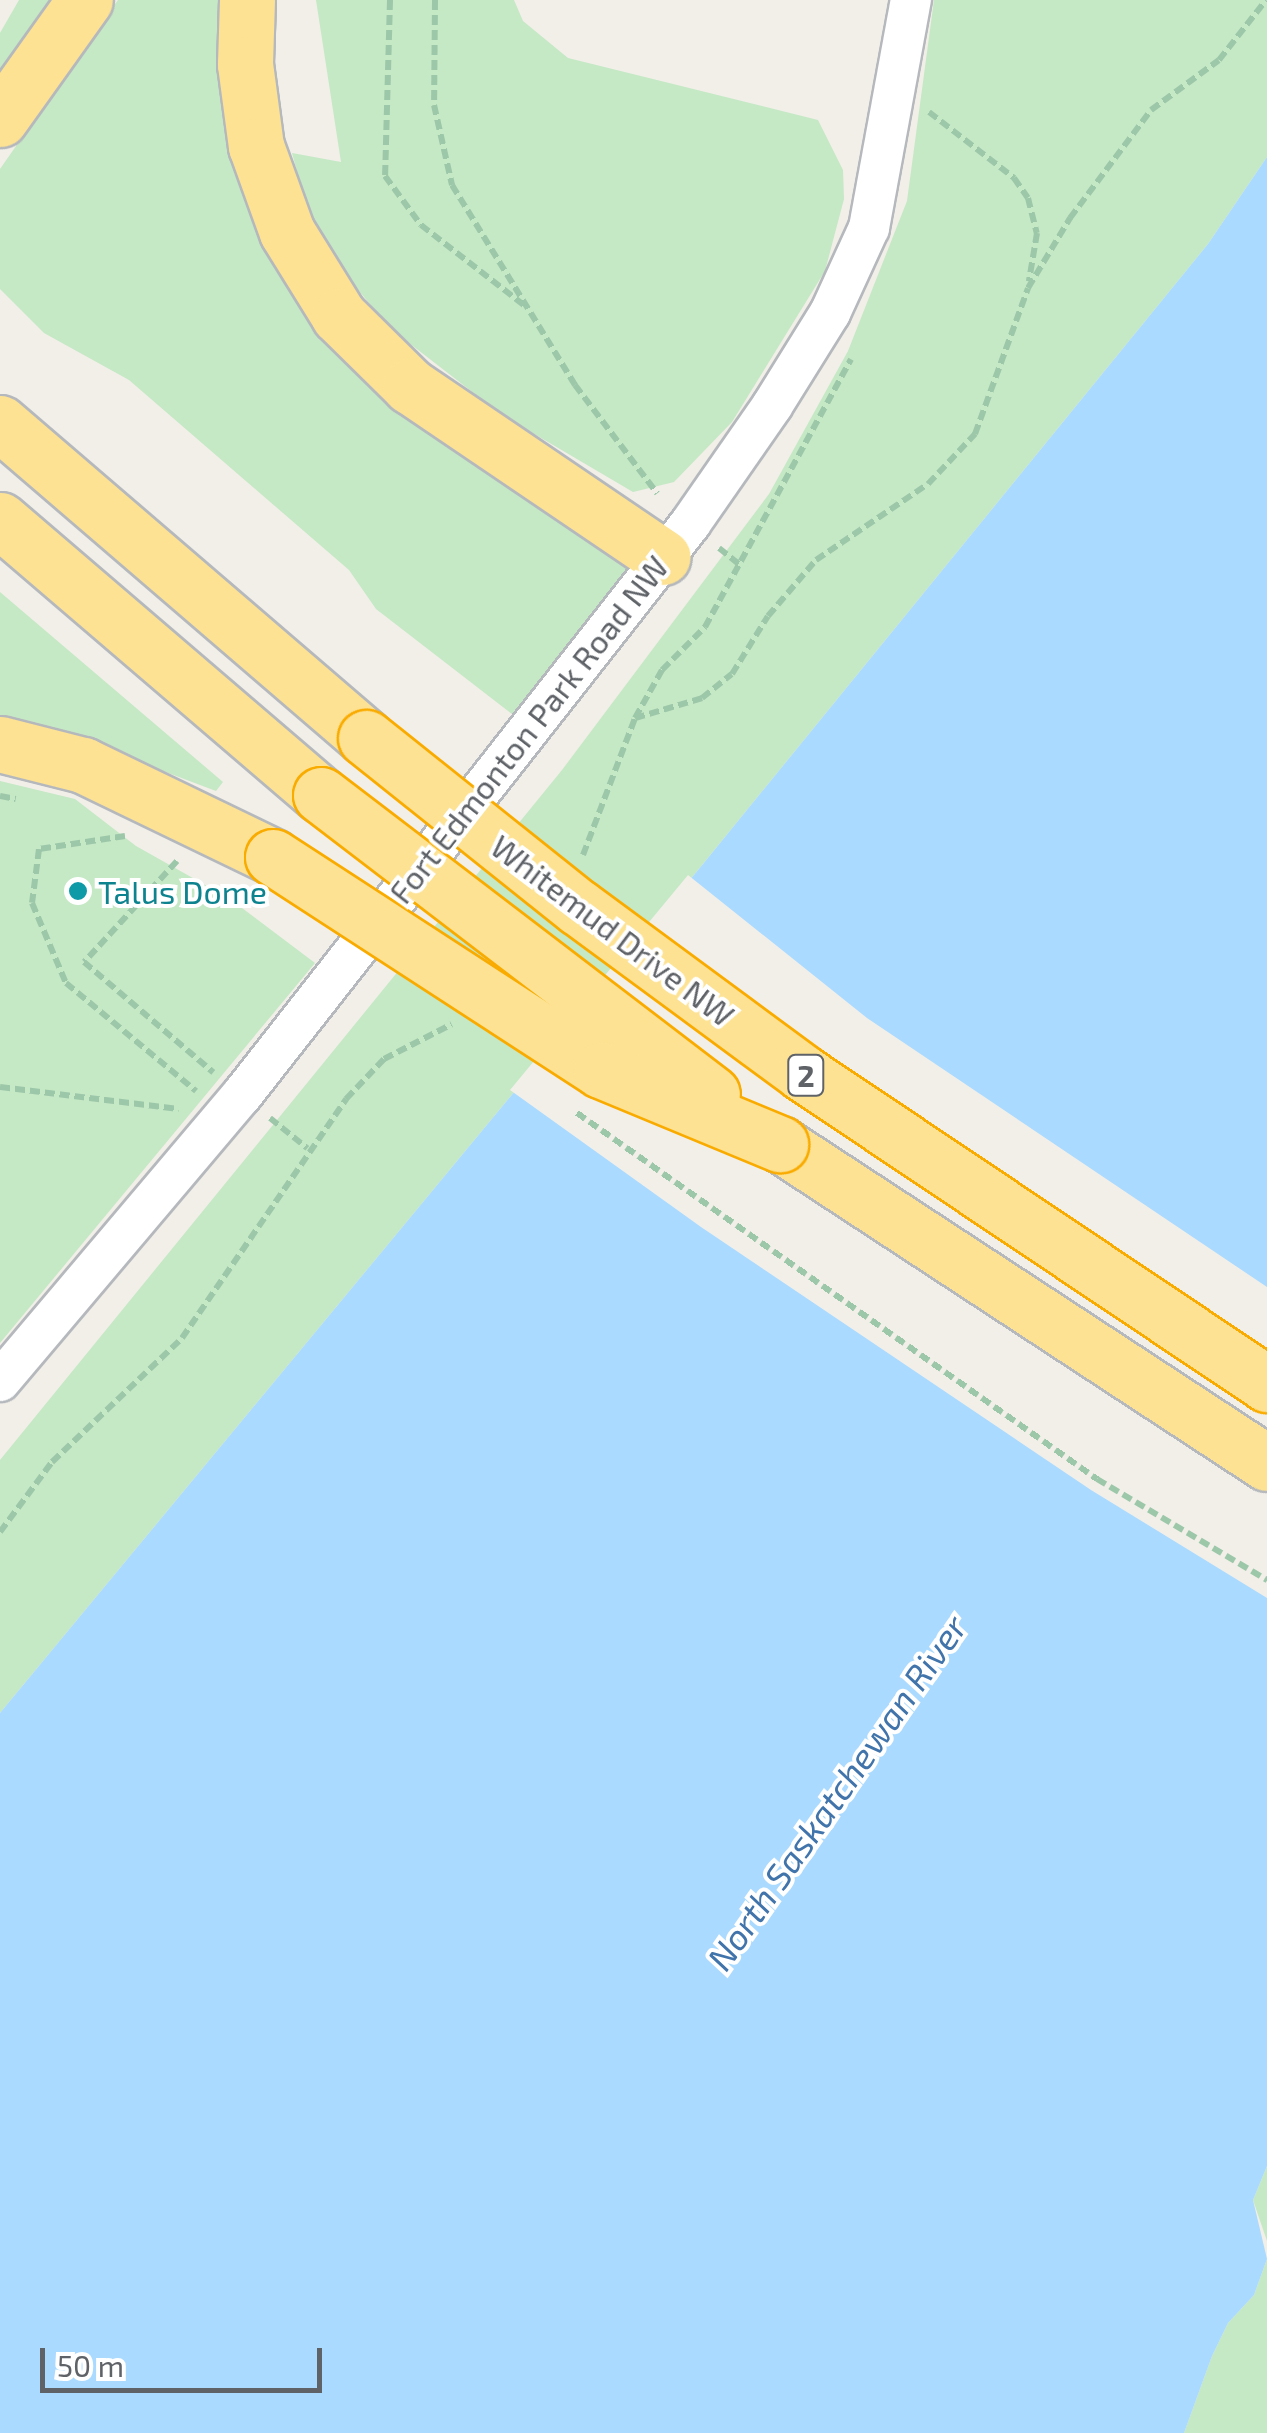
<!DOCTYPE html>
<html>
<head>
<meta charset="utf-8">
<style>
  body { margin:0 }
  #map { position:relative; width:1267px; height:2433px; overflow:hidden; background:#f1efe8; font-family:"Exo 2",sans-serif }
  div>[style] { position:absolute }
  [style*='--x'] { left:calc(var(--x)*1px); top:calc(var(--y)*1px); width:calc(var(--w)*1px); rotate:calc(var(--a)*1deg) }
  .green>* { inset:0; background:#c5e8c5 }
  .water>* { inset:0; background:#aadaff }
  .pier>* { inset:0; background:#f1efe8 }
  .path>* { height:6px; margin-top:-3px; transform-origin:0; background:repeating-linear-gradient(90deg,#9cc7a9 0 10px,transparent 0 15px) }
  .roads { filter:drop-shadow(2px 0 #b5b8bc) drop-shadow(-2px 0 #b5b8bc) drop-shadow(0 2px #b5b8bc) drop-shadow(0 -2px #b5b8bc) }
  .street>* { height:40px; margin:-20px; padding:0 20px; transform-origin:20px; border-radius:20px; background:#fff }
  .highway>* { height:55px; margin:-27.5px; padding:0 27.5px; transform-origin:27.5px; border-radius:27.5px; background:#fde293 }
  .path-bridge>* { height:6px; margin-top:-3px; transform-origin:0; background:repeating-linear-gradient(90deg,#9cc7a9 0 10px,transparent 0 15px) }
  .bridges { filter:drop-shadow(2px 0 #f9ab00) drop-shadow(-2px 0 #f9ab00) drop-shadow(0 2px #f9ab00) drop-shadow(0 -2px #f9ab00) }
  .highway-bridge>* { height:55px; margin:-27.5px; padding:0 27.5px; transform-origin:27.5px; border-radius:27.5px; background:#fde293 }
  .dots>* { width:28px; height:28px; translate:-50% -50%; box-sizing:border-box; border:5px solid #fff; border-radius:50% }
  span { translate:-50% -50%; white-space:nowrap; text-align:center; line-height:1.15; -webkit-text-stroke:8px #fff; paint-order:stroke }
  .shield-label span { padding:2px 8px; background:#fff; border:2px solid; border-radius:8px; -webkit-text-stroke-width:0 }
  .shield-label { font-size:30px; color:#5f6368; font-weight:700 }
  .street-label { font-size:32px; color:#5f6368 }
  .culture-label { font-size:32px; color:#0d838f }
  .left { translate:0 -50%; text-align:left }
  .water-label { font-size:35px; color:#4174aa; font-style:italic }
  .scale { position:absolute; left:40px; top:2348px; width:282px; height:45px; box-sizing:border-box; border:5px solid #5f6368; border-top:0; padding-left:12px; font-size:30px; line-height:35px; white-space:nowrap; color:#5f6368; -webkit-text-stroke:8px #fff; paint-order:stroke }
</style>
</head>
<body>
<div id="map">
  <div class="green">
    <i style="clip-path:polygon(19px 0,63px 0,0 91px,0 33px)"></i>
    <i style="clip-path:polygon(118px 0,227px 0,257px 210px,627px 558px,626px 573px,512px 714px,376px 609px,349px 570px,129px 380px,44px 333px,0 289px,0 169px)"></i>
    <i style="clip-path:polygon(316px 0,514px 0,523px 21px,568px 58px,818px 120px,843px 170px,844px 199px,825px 271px,732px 422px,674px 482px,633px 492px,502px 415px,391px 329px,337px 265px,306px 205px,292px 153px,341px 162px)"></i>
    <i style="clip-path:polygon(934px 0,1267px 0,1267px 157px,1208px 244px,703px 864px,0 1713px,0 1460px,562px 770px,769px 494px,848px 351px,907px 201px)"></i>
    <i style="clip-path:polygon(0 592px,223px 782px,216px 791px,94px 745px,0 723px)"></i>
    <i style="clip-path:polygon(0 781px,75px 799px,136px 846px,230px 899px,315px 963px,0 1343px)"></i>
    <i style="clip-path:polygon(1267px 2166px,1267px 2241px,1253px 2200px)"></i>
    <i style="clip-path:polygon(1267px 2259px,1267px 2433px,1184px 2433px,1212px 2356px,1228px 2323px,1254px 2295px)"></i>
  </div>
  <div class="water">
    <i style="clip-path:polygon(1267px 157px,1267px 2166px,1253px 2200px,1267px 2259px,1254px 2295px,1228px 2323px,1212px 2356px,1184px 2433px,0 2433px,0 1713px,703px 864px,1208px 244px)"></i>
  </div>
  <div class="pier">
    <i style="clip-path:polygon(688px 875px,867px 1018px,1267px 1287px,1267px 1598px,1091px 1490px,701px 1227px,510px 1090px)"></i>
  </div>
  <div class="path">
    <i style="--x:390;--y:0;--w:176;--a:91.6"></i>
    <i style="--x:385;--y:176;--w:61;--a:53.7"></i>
    <i style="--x:421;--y:225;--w:132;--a:37.9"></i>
    <i style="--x:435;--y:0;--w:105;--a:90.5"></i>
    <i style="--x:434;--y:105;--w:82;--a:77.3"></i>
    <i style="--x:452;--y:185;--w:235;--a:58.4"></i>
    <i style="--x:575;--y:385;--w:136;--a:52.8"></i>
    <i style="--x:929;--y:112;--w:108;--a:37.8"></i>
    <i style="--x:1014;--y:178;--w:24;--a:55"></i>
    <i style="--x:1028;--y:198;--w:36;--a:76"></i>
    <i style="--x:1037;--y:233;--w:49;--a:99.5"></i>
    <i style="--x:719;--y:548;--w:28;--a:39"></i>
    <i style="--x:635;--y:718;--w:70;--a:-16.6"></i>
    <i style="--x:702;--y:698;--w:38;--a:-39"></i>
    <i style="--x:732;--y:674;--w:68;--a:-58.2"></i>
    <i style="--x:768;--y:616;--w:74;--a:-49.4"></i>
    <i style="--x:816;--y:560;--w:135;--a:-34.2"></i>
    <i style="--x:928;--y:484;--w:69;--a:-46.8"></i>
    <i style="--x:975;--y:434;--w:155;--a:-70"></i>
    <i style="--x:1028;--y:288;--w:82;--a:-59"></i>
    <i style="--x:1070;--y:218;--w:135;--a:-53.1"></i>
    <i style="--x:1151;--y:110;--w:84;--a:-36.3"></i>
    <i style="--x:1219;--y:60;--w:76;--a:-51.9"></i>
    <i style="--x:0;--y:796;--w:16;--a:11"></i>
    <i style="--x:125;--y:836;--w:87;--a:171.4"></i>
    <i style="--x:39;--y:849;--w:54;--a:97.4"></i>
    <i style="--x:32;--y:903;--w:87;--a:67"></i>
    <i style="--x:66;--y:983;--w:169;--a:39.7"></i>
    <i style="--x:583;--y:855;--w:147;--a:-69.2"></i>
    <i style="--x:635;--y:718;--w:55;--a:-60.6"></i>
    <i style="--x:662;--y:670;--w:61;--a:-45"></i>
    <i style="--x:705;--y:627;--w:305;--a:-61.4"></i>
    <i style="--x:177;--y:861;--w:137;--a:132.6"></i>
    <i style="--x:84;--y:962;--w:170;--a:40.5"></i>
    <i style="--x:0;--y:1087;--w:180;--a:7"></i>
    <i style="--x:270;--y:1118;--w:48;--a:39"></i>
    <i style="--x:0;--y:1532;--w:87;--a:-53.4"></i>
    <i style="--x:52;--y:1462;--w:180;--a:-43.6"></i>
    <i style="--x:182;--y:1338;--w:290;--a:-55.5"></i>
    <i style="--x:346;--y:1099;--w:55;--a:-46.5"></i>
    <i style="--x:384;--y:1059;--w:76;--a:-27.2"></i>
  </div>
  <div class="roads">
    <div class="street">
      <i style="--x:0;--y:1381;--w:375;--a:-49.8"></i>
      <i style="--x:242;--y:1095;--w:726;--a:-51.88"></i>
      <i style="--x:690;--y:524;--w:144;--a:-55.2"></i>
      <i style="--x:772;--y:406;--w:110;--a:-58.1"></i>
      <i style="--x:830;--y:313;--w:94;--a:-65.4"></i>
      <i style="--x:869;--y:228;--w:232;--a:-79.6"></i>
    </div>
    <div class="highway">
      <i style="--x:247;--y:0;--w:64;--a:91.8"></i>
      <i style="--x:245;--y:64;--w:83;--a:82.4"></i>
      <i style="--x:256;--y:146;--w:91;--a:70.2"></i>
      <i style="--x:287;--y:232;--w:99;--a:58.2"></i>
      <i style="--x:339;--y:316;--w:100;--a:44.6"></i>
      <i style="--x:410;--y:386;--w:305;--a:34.1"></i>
      <i style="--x:0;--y:119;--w:146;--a:-54.5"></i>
      <i style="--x:0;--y:423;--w:483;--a:40.7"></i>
      <i style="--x:0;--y:520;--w:423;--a:40.6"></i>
      <i style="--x:0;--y:744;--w:86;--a:14.2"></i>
      <i style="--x:83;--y:765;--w:211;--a:25.8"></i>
      <i style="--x:780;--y:1144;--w:582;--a:33.23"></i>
    </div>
  </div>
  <div class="path-bridge">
    <i style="--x:577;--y:1113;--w:636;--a:35.14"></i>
    <i style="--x:1097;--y:1479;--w:198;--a:30.7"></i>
  </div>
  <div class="bridges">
    <div class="highway-bridge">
      <i style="--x:366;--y:738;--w:271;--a:38.6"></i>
      <i style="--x:578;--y:907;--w:280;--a:36.4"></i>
      <i style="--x:803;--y:1073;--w:559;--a:33.83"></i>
      <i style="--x:321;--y:795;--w:492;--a:37.4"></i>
      <i style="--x:273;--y:857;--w:391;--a:33"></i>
      <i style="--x:601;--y:1070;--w:194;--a:22.5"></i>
    </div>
  </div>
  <div class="dots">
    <i style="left:78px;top:891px;background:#0f9aa8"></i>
  </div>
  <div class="shield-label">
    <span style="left:806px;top:1075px">2</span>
  </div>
  <div class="street-label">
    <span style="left:528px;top:729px;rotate:-52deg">Fort Edmonton Park Road NW</span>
    <span style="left:613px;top:930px;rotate:37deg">Whitemud Drive NW</span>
  </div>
  <div class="culture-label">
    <span class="left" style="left:98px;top:891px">Talus Dome</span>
  </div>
  <div class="water-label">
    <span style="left:836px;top:1792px;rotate:-55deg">North Saskatchewan River</span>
  </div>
  <div class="scale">50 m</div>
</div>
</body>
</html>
